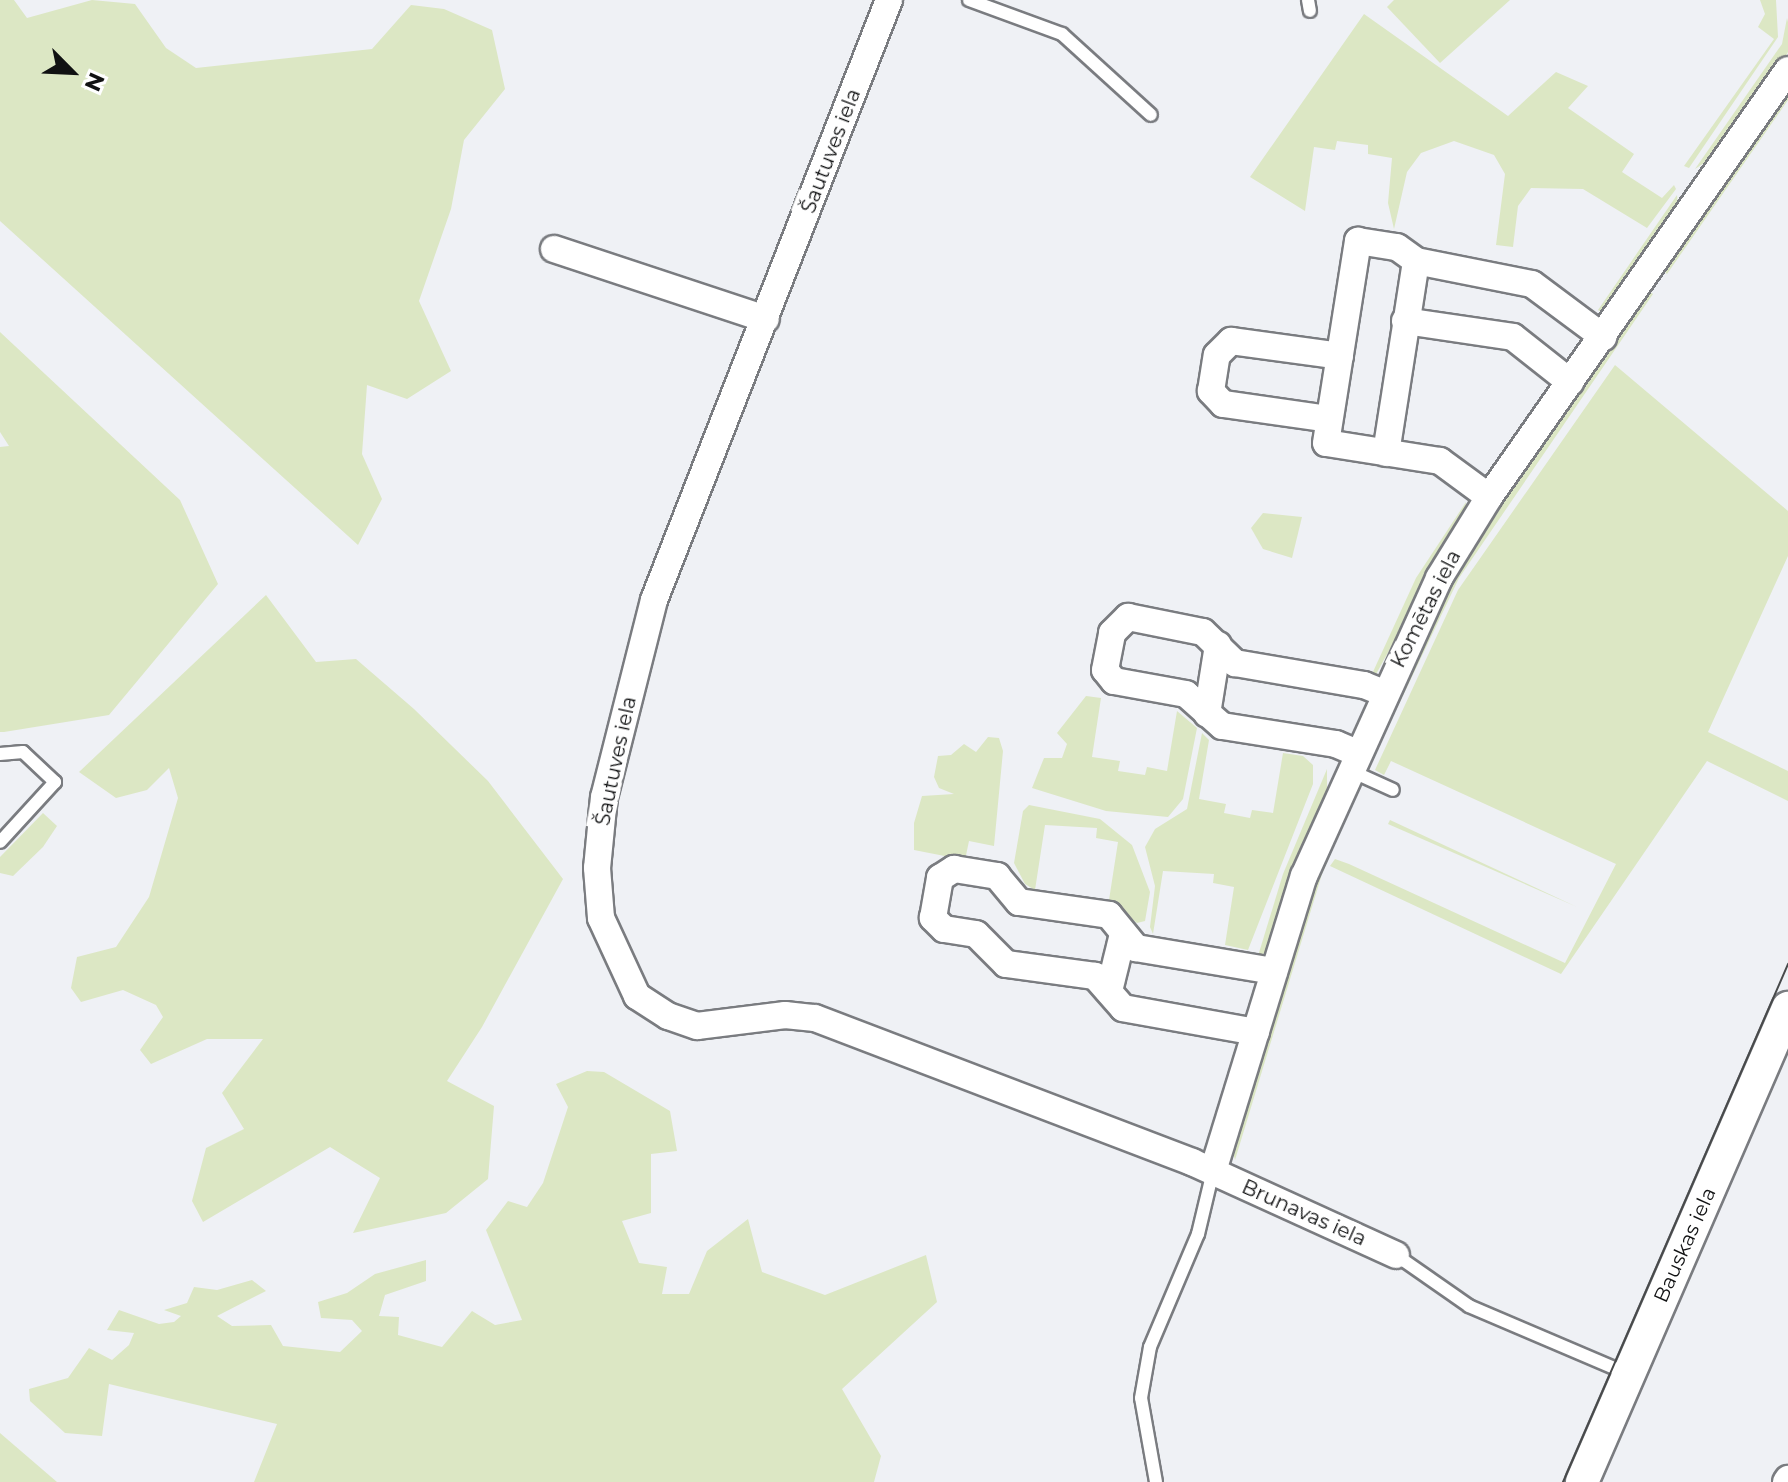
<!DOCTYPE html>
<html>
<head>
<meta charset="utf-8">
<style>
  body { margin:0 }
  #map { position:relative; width:1788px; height:1482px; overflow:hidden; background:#eff1f5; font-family:Montserrat,sans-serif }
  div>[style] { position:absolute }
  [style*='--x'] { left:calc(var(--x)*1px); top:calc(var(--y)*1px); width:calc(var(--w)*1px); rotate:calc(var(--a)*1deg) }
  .green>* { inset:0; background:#dce7c4 }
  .roads { filter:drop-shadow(2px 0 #7a7c80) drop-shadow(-2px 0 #7a7c80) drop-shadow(0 2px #7a7c80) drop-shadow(0 -2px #7a7c80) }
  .service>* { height:12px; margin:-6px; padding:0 6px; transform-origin:6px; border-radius:6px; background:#fff }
  .minor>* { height:26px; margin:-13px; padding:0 13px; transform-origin:13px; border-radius:13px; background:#fff }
  .tertiary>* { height:32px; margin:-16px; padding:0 16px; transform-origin:16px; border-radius:16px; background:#fff }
  .tram>* { height:2px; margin:-1px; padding:0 1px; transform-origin:1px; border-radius:1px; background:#484a4b }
  span { translate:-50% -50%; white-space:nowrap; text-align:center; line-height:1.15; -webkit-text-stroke:8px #fff; paint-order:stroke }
  .street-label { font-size:20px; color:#101112 }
  .north { position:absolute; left:32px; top:32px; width:80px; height:80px; -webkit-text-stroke:6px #fff; paint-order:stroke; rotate:114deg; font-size:22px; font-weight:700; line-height:32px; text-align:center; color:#101112 }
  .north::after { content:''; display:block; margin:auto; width:28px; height:36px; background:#101112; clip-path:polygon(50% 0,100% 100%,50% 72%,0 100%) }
</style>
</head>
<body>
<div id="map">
  <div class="green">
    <i style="clip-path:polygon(0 0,14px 0,27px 18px,92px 0,135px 4px,166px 48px,196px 68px,372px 49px,411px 5px,444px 9px,492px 30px,505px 89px,464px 140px,451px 209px,419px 301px,451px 371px,407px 399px,367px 385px,362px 454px,382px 499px,358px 545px,0 221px)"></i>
    <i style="clip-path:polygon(1394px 0,1510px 0,1440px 63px,1387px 7px)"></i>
    <i style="clip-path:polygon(1760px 0,1776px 0,1778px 37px,1689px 168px,1684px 166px,1774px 39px,1758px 27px,1765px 14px)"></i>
    <i style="clip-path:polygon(1364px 14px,1508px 116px,1556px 72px,1588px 86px,1568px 108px,1634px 154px,1622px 172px,1662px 198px,1674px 185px,1676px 189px,1647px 228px,1583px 189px,1531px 188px,1518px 206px,1513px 247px,1496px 245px,1505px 174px,1494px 155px,1454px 141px,1421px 153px,1407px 172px,1394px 229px,1388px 203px,1392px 158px,1368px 154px,1368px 145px,1337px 141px,1335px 150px,1314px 147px,1305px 211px,1250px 177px)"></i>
    <i style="clip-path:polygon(1787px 18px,1788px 22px,1788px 52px,1786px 56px,1718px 154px,1695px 169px,1782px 44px)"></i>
    <i style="clip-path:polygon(1788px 87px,1788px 100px,1667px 274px,1663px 270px)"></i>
    <i style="clip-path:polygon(1677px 195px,1678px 206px,1601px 312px,1598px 310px)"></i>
    <i style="clip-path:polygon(1649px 291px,1653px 294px,1459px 578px,1369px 767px,1459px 563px)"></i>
    <i style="clip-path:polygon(0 332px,180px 500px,218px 584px,109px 715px,4px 732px,0 732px,0 447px,9px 446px,0 432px)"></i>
    <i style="clip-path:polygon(1615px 365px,1788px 511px,1788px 556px,1708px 732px,1788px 771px,1788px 801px,1707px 761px,1561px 974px,1330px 866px,1335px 859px,1349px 864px,1565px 963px,1616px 864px,1391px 761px,1384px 775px,1375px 770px,1458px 590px)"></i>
    <i style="clip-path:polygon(1466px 502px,1465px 513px,1375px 676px,1372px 674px,1416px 578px)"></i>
    <i style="clip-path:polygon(1263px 513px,1302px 517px,1292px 558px,1263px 549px,1251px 528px)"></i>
    <i style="clip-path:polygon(266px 595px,316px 662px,356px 659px,414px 709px,488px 781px,563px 879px,482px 1027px,447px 1081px,494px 1106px,488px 1179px,446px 1213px,353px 1233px,380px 1178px,330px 1147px,203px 1222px,192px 1201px,206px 1148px,244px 1129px,222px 1093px,263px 1039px,207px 1039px,151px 1064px,140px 1050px,163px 1017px,156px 1005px,123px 990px,81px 1002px,71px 988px,77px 957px,116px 947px,149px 897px,178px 798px,169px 768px,147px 790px,116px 798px,79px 772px)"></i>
    <i style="clip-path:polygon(1086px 696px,1101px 698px,1092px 757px,1120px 761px,1118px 771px,1145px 775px,1147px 767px,1167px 771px,1177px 711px,1197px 728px,1183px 799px,1168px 817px,1106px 811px,1032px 788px,1044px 758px,1062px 758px,1067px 744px,1057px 733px)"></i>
    <i style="clip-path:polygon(1202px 733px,1209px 740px,1199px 799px,1226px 804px,1224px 813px,1250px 818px,1252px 810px,1273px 813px,1283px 753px,1303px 756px,1313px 765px,1313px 784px,1248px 950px,1225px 945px,1234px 887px,1213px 883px,1214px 874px,1163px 871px,1153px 934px,1150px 927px,1155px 886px,1145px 847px,1155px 829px,1187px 809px)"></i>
    <i style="clip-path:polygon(988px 737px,999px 738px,1003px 751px,994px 846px,969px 841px,965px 860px,914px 850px,914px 823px,922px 796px,954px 794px,939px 788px,934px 777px,938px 756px,951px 755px,964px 744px,976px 752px)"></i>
    <i style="clip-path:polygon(1327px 769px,1327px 788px,1267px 952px,1258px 956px,1283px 874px)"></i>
    <i style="clip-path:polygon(1355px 787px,1359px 788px,1322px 874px,1235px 1160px,1232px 1148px,1316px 868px)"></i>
    <i style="clip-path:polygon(1029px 805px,1100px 819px,1132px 845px,1150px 892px,1145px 921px,1137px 923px,1109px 900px,1118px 842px,1096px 838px,1097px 828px,1045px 825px,1035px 890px,1025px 884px,1014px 863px,1023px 811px)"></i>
    <i style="clip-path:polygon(43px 813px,57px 826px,43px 847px,13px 876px,0 873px,0 857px)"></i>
    <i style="clip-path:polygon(1390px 820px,1577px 907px,1388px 824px)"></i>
    <i style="clip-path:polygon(587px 1071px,604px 1072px,670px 1111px,677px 1151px,651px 1154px,651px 1213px,622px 1221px,639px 1263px,667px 1267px,662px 1294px,689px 1294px,707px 1251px,748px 1219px,762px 1272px,825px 1295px,926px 1255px,937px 1302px,842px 1389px,881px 1456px,874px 1482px,254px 1482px,277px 1424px,109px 1384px,102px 1436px,65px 1433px,30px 1401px,29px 1389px,68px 1378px,89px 1348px,112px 1360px,129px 1345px,134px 1333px,107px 1330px,119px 1310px,159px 1324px,174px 1322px,181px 1316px,164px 1310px,187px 1303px,194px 1287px,217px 1290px,252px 1280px,266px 1291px,217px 1316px,232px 1326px,271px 1325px,283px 1346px,340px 1352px,362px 1331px,352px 1320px,321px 1318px,318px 1302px,347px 1293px,375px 1274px,426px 1260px,426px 1281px,385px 1295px,379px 1316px,399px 1317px,398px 1335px,442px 1347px,472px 1311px,495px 1325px,522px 1320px,486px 1230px,508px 1201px,527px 1207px,543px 1183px,568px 1107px,556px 1084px)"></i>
    <i style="clip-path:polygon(0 1433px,57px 1482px,0 1482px)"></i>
  </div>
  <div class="roads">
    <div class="service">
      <i style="--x:969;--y:0;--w:99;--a:20.1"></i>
      <i style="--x:1062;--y:34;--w:120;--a:42.3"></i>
      <i style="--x:1308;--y:0;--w:11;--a:80"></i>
      <i style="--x:0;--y:754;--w:23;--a:-5"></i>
      <i style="--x:23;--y:752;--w:44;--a:43.2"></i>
      <i style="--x:55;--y:782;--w:81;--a:132.5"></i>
      <i style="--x:1349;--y:770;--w:48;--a:24.4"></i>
      <i style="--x:1396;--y:1255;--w:89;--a:34.9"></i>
      <i style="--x:1469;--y:1306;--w:171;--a:23.1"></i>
      <i style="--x:1156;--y:1482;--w:85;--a:-100.1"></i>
      <i style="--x:1141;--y:1398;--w:52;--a:-80"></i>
      <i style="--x:1150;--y:1347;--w:123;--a:-67"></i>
      <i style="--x:1198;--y:1234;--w:65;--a:-76.6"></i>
    </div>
    <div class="minor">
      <i style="--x:889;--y:0;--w:644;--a:111.39"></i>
      <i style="--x:654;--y:600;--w:203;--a:104.2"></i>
      <i style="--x:604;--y:797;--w:71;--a:95.6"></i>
      <i style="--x:597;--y:868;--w:50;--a:85.4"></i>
      <i style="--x:601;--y:918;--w:86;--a:65.2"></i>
      <i style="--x:637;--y:996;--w:37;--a:33"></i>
      <i style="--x:668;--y:1016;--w:31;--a:19"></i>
      <i style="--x:697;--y:1026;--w:89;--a:-7.1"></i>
      <i style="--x:785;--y:1015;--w:30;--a:6"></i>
      <i style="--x:815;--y:1018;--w:404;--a:20.9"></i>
      <i style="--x:1192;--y:1162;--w:224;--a:24.5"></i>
      <i style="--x:554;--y:249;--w:223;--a:18.3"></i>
      <i style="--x:1405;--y:321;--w:109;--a:8.4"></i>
      <i style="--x:1513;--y:337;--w:73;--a:38.3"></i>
      <i style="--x:1329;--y:419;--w:107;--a:-171.9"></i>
      <i style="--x:1223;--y:404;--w:18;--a:-133"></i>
      <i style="--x:1211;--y:391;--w:36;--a:-81"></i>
      <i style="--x:1217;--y:355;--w:20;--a:-45"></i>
      <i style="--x:1231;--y:341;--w:110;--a:7.8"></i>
      <i style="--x:1386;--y:453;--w:194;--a:-81.1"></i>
      <i style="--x:1489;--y:497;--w:61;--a:-143.7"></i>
      <i style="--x:1440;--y:461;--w:115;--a:-171"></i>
      <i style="--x:1326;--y:443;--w:205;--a:-81"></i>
      <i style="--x:1358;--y:241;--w:39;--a:9"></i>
      <i style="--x:1397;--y:247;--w:24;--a:36"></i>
      <i style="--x:1416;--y:261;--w:118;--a:11.2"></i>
      <i style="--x:1532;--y:284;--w:89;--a:36.7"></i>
      <i style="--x:1207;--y:714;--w:70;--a:-80.9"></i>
      <i style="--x:1357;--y:753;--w:23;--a:-157"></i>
      <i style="--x:1336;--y:744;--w:115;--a:-171"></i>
      <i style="--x:1222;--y:726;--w:48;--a:-138.4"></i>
      <i style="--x:1186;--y:694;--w:73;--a:-169.8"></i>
      <i style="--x:1114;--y:681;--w:14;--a:-129"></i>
      <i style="--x:1105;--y:670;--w:38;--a:-79"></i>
      <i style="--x:1112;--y:633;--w:23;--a:-45"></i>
      <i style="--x:1128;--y:617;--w:76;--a:11.3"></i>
      <i style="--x:1203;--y:632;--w:45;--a:44.1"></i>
      <i style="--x:1235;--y:663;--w:131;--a:9.7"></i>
      <i style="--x:1364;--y:685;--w:22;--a:22"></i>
      <i style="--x:1109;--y:991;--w:59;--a:-76.2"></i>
      <i style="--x:1256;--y:1032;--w:135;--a:-169.8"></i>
      <i style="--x:1123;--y:1008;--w:43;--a:-131.2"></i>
      <i style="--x:1095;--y:976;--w:90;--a:-172.3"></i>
      <i style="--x:1006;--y:964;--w:42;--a:-135"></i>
      <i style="--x:976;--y:934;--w:32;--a:-171"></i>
      <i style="--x:944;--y:929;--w:16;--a:-135"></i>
      <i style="--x:933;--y:918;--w:41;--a:-80.1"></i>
      <i style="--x:940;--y:878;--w:17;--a:-33"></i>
      <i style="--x:954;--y:869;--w:44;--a:9.2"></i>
      <i style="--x:997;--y:876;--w:34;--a:50"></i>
      <i style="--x:1019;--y:902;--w:91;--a:8.2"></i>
      <i style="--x:1109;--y:915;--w:43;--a:50.7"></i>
      <i style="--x:1136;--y:948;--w:140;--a:9.5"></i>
      <i style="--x:1213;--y:1171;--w:309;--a:-72.9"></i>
      <i style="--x:1304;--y:876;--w:327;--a:-65.6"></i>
      <i style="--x:1439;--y:578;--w:95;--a:-58.3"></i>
      <i style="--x:1489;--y:497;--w:521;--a:-55"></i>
      <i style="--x:1786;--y:1482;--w:4;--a:-56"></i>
    </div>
    <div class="tertiary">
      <i style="--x:1582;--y:1482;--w:517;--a:-66.51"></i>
    </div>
  </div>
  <div class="tram">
    <i style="--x:1563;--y:1482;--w:565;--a:-66.52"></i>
  </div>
  <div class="street-label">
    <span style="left:831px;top:151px;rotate:-69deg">Šautuves iela</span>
    <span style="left:1426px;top:609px;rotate:-63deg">Komētas iela</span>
    <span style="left:616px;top:761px;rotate:-78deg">Šautuves iela</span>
    <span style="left:1304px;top:1213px;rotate:24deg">Brunavas iela</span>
    <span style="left:1685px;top:1245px;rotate:-66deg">Bauskas iela</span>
  </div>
  <div class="north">N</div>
</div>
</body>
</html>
